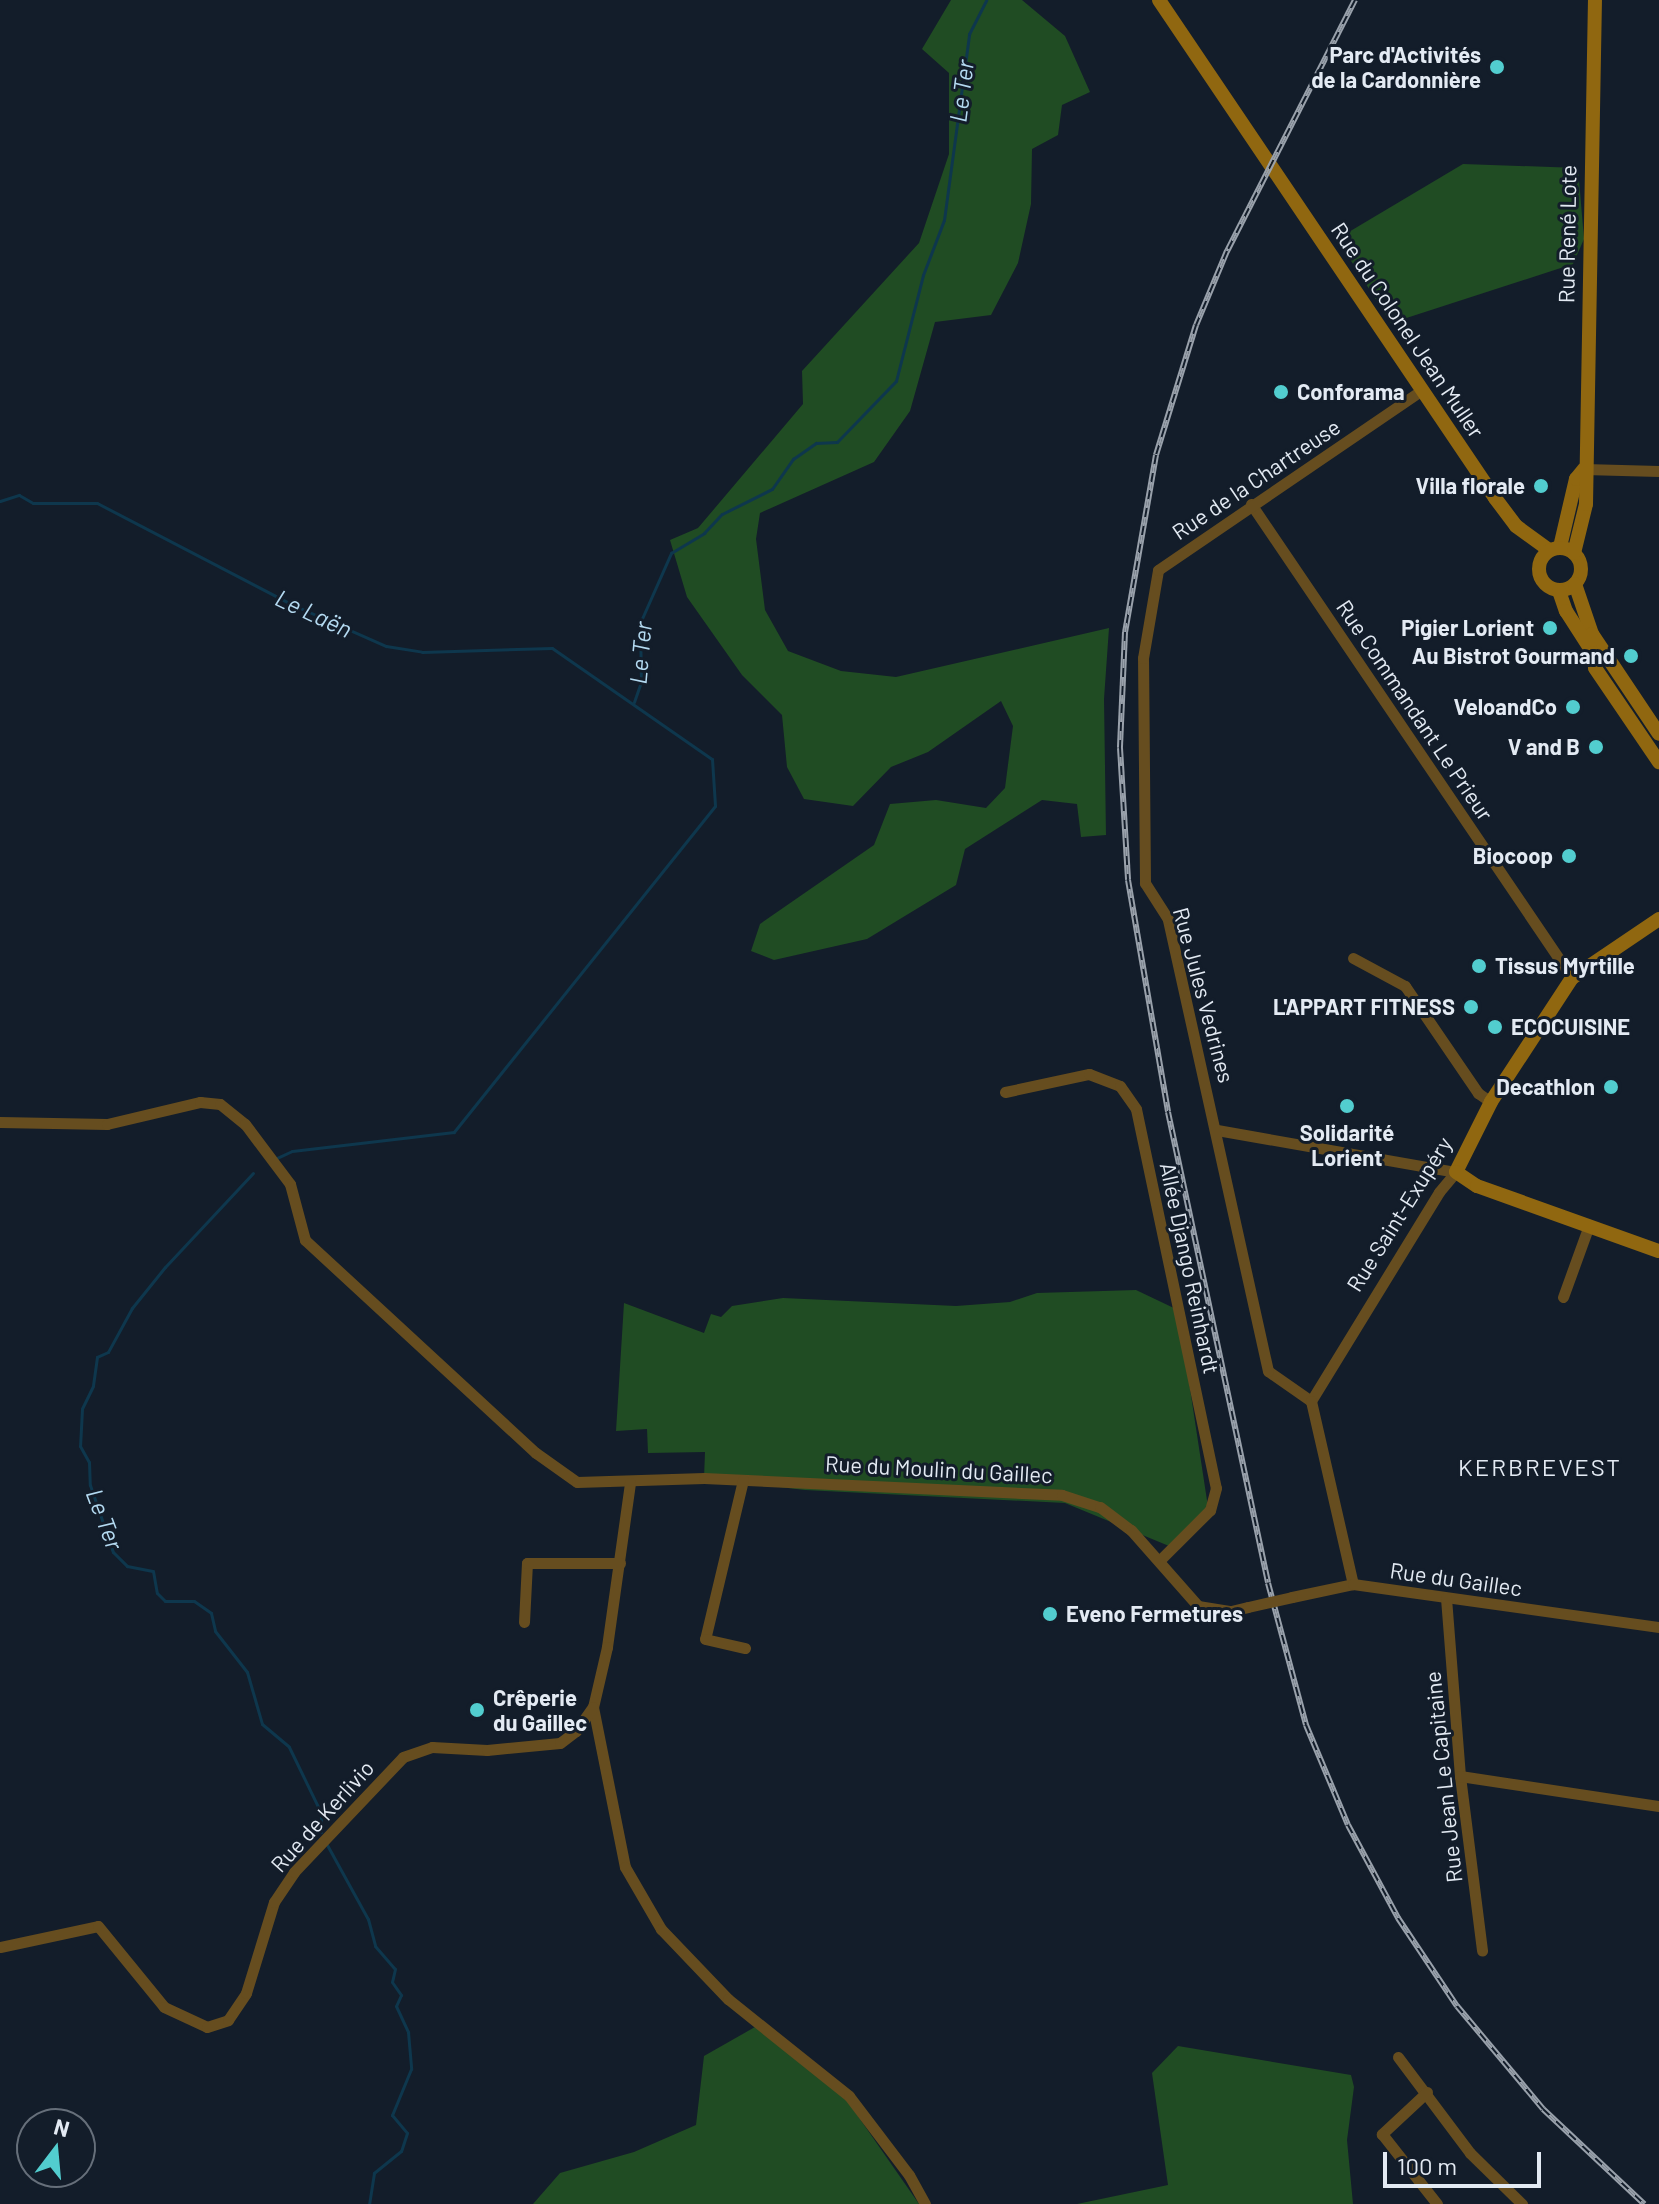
<!DOCTYPE html>
<html>
<head>
<meta charset="utf-8">
<style>
  body { margin:0 }
  #map { position:relative; width:1659px; height:2204px; overflow:hidden; background:#131d2a; font-family:Barlow,sans-serif }
  div>[style] { position:absolute }
  [style*='--x'] { left:calc(var(--x)*1px); top:calc(var(--y)*1px); width:calc(var(--w)*1px); rotate:calc(var(--a)*1deg) }
  .green>* { inset:0; background:#204c23 }
  .stream>* { height:3px; margin:-1.5px; padding:0 1.5px; transform-origin:1.5px; border-radius:1.5px; background:#0e374d }
  .street>* { height:11px; margin:-5.5px; padding:0 5.5px; transform-origin:5.5px; border-radius:5.5px; background:#664d1f }
  .secondary>* { height:14px; margin:-7px; padding:0 7px; transform-origin:7px; border-radius:7px; background:#906710 }
  .secondary>.ring { margin:-7px; padding:0; box-sizing:content-box; background:none; border:14px solid #906710; border-radius:50% }
  .rail>* { height:6px; margin-top:-3px; transform-origin:0; background:repeating-linear-gradient(90deg,#131d2a 0 9px,#99a1ab 0 18px); box-sizing:border-box; border-block:2px solid #99a1ab }
  .street-bridge>* { height:11px; margin:-5.5px; padding:0 5.5px; transform-origin:5.5px; border-radius:5.5px; background:#664d1f }
  .dots>* { width:22px; height:22px; translate:-50% -50%; box-sizing:border-box; border:4px solid #131d2a; border-radius:50% }
  span { translate:-50% -50%; white-space:nowrap; text-align:center; line-height:1.15; -webkit-text-stroke:6px #131d2a; paint-order:stroke }
  .poi-label { font-size:22px; color:#e3eaf3; font-weight:700 }
  .right { translate:-100% -50%; text-align:right }
  .left { translate:0 -50%; text-align:left }
  .street-label { font-size:22px; color:#e3eaf3 }
  .water-label { font-size:24px; color:#b4daf1; font-style:italic }
  .neighbourhood-label { font-size:24px; color:#e3eaf3; letter-spacing:2px }
  .north { position:absolute; left:16px; top:2108px; width:80px; height:80px; box-sizing:border-box; background:#131d2a; border:2px solid #666f7a; border-radius:50%; rotate:16deg; font-size:22px; font-weight:700; line-height:32px; text-align:center; color:#e3eaf3 }
  .north::after { content:''; display:block; margin:auto; width:28px; height:36px; background:#52cdcf; clip-path:polygon(50% 0,100% 100%,50% 72%,0 100%) }
  .scale { position:absolute; left:1383px; top:2152px; width:158px; height:36px; box-sizing:border-box; border:4px solid #e3eaf3; border-top:0; padding-left:10px; font-size:24px; line-height:28px; white-space:nowrap; color:#e3eaf3; -webkit-text-stroke:6px #131d2a; paint-order:stroke }
</style>
</head>
<body>
<div id="map">
  <div class="green">
    <i style="clip-path:polygon(951px 0,1022px 0,1065px 36px,1090px 92px,1062px 105px,1058px 135px,1032px 149px,1031px 204px,1018px 263px,991px 315px,935px 322px,910px 411px,874px 462px,760px 513px,756px 539px,765px 610px,788px 651px,841px 671px,896px 677px,1109px 628px,1104px 699px,1106px 835px,1081px 837px,1077px 804px,1042px 800px,965px 849px,956px 885px,867px 939px,774px 960px,751px 951px,760px 924px,874px 845px,890px 804px,936px 800px,986px 808px,1005px 788px,1013px 726px,1001px 701px,928px 752px,891px 767px,853px 806px,804px 799px,787px 767px,782px 715px,742px 675px,687px 597px,670px 540px,698px 528px,803px 404px,802px 371px,919px 243px,949px 154px,949px 73px,922px 49px)"></i>
    <i style="clip-path:polygon(1463px 164px,1578px 168px,1584px 239px,1573px 264px,1391px 323px,1337px 239px)"></i>
    <i style="clip-path:polygon(1136px 1290px,1178px 1310px,1208px 1507px,1169px 1546px,1065px 1503px,805px 1490px,704px 1478px,705px 1452px,648px 1453px,647px 1429px,616px 1431px,624px 1303px,704px 1333px,711px 1314px,721px 1317px,732px 1306px,783px 1298px,956px 1306px,1010px 1302px,1037px 1293px)"></i>
    <i style="clip-path:polygon(755px 2027px,846px 2099px,919px 2204px,533px 2204px,560px 2173px,634px 2152px,696px 2125px,704px 2056px)"></i>
    <i style="clip-path:polygon(1178px 2046px,1351px 2075px,1354px 2087px,1347px 2140px,1353px 2204px,1077px 2204px,1168px 2185px,1152px 2073px)"></i>
  </div>
  <div class="stream">
    <i style="--x:0;--y:501;--w:20;--a:-18"></i>
    <i style="--x:19;--y:495;--w:16;--a:30"></i>
    <i style="--x:33;--y:503;--w:64;--a:0"></i>
    <i style="--x:97;--y:503;--w:219;--a:27.5"></i>
    <i style="--x:291;--y:604;--w:104;--a:23.9"></i>
    <i style="--x:386;--y:646;--w:36;--a:9"></i>
    <i style="--x:422;--y:652;--w:130;--a:-1.8"></i>
    <i style="--x:552;--y:648;--w:195;--a:34.8"></i>
    <i style="--x:712;--y:759;--w:47;--a:86.3"></i>
    <i style="--x:715;--y:806;--w:418;--a:128.7"></i>
    <i style="--x:454;--y:1132;--w:163;--a:173.3"></i>
    <i style="--x:292;--y:1151;--w:17;--a:155"></i>
    <i style="--x:634;--y:702;--w:21;--a:-71"></i>
    <i style="--x:641;--y:682;--w:59;--a:-91"></i>
    <i style="--x:640;--y:623;--w:77;--a:-66.1"></i>
    <i style="--x:671;--y:553;--w:39;--a:-31"></i>
    <i style="--x:704;--y:533;--w:26;--a:-47"></i>
    <i style="--x:722;--y:514;--w:56;--a:-26.6"></i>
    <i style="--x:772;--y:489;--w:37;--a:-55"></i>
    <i style="--x:793;--y:459;--w:28;--a:-35"></i>
    <i style="--x:816;--y:443;--w:21;--a:-3"></i>
    <i style="--x:837;--y:442;--w:85;--a:-46"></i>
    <i style="--x:896;--y:381;--w:109;--a:-75.7"></i>
    <i style="--x:923;--y:275;--w:59;--a:-69.1"></i>
    <i style="--x:944;--y:220;--w:188;--a:-82.3"></i>
    <i style="--x:969;--y:34;--w:38;--a:-63"></i>
    <i style="--x:253;--y:1173;--w:129;--a:133.1"></i>
    <i style="--x:165;--y:1267;--w:53;--a:128.8"></i>
    <i style="--x:132;--y:1308;--w:50;--a:118.6"></i>
    <i style="--x:108;--y:1352;--w:12;--a:156"></i>
    <i style="--x:97;--y:1357;--w:29;--a:98"></i>
    <i style="--x:93;--y:1386;--w:25;--a:116"></i>
    <i style="--x:82;--y:1409;--w:37;--a:93"></i>
    <i style="--x:80;--y:1446;--w:18;--a:61"></i>
    <i style="--x:89;--y:1462;--w:23;--a:88"></i>
    <i style="--x:90;--y:1485;--w:71;--a:71.1"></i>
    <i style="--x:113;--y:1552;--w:20;--a:45"></i>
    <i style="--x:127;--y:1566;--w:26;--a:11"></i>
    <i style="--x:153;--y:1571;--w:22;--a:80"></i>
    <i style="--x:157;--y:1593;--w:11;--a:45"></i>
    <i style="--x:165;--y:1601;--w:29;--a:0"></i>
    <i style="--x:194;--y:1601;--w:21;--a:35"></i>
    <i style="--x:211;--y:1613;--w:18;--a:77"></i>
    <i style="--x:215;--y:1631;--w:52;--a:52"></i>
    <i style="--x:247;--y:1672;--w:54;--a:73.9"></i>
    <i style="--x:262;--y:1724;--w:35;--a:40"></i>
    <i style="--x:289;--y:1747;--w:73;--a:64.1"></i>
    <i style="--x:321;--y:1813;--w:19;--a:90"></i>
    <i style="--x:326;--y:1843;--w:87;--a:61.1"></i>
    <i style="--x:368;--y:1919;--w:28;--a:75"></i>
    <i style="--x:375;--y:1946;--w:30;--a:49"></i>
    <i style="--x:395;--y:1969;--w:13;--a:103"></i>
    <i style="--x:392;--y:1982;--w:16;--a:55"></i>
    <i style="--x:401;--y:1995;--w:12;--a:114"></i>
    <i style="--x:396;--y:2006;--w:29;--a:65"></i>
    <i style="--x:408;--y:2032;--w:37;--a:85"></i>
    <i style="--x:411;--y:2069;--w:50;--a:112.4"></i>
    <i style="--x:392;--y:2115;--w:23;--a:50"></i>
    <i style="--x:407;--y:2133;--w:19;--a:108"></i>
    <i style="--x:401;--y:2151;--w:35;--a:141"></i>
    <i style="--x:374;--y:2173;--w:31;--a:99"></i>
  </div>
  <div class="street">
    <i style="--x:1584;--y:469;--w:75;--a:1.5"></i>
    <i style="--x:1251;--y:504;--w:572;--a:55.89"></i>
    <i style="--x:1353;--y:958;--w:59;--a:28.3"></i>
    <i style="--x:1405;--y:986;--w:130;--a:55.7"></i>
    <i style="--x:1478;--y:1093;--w:16;--a:35"></i>
    <i style="--x:1005;--y:1092;--w:86;--a:-12.1"></i>
    <i style="--x:1089;--y:1074;--w:33;--a:21"></i>
    <i style="--x:1120;--y:1086;--w:28;--a:55"></i>
    <i style="--x:1136;--y:1109;--w:387;--a:78.1"></i>
    <i style="--x:1216;--y:1488;--w:23;--a:105"></i>
    <i style="--x:1210;--y:1510;--w:71;--a:135"></i>
    <i style="--x:0;--y:1122;--w:107;--a:1.1"></i>
    <i style="--x:107;--y:1124;--w:96;--a:-13.3"></i>
    <i style="--x:200;--y:1102;--w:20;--a:6"></i>
    <i style="--x:220;--y:1104;--w:32;--a:39"></i>
    <i style="--x:245;--y:1124;--w:75;--a:53.1"></i>
    <i style="--x:290;--y:1184;--w:58;--a:75"></i>
    <i style="--x:305;--y:1240;--w:314;--a:42.7"></i>
    <i style="--x:536;--y:1453;--w:50;--a:35.3"></i>
    <i style="--x:577;--y:1482;--w:127;--a:-1.8"></i>
    <i style="--x:704;--y:1478;--w:358;--a:2.7"></i>
    <i style="--x:1062;--y:1495;--w:40;--a:18"></i>
    <i style="--x:1100;--y:1507;--w:39;--a:37"></i>
    <i style="--x:1131;--y:1530;--w:101;--a:48.6"></i>
    <i style="--x:1198;--y:1606;--w:33;--a:9"></i>
    <i style="--x:1231;--y:1611;--w:17;--a:-13"></i>
    <i style="--x:1217;--y:1130;--w:243;--a:10"></i>
    <i style="--x:1563;--y:1297;--w:77;--a:-70.1"></i>
    <i style="--x:1311;--y:1401;--w:52;--a:-145.1"></i>
    <i style="--x:1268;--y:1371;--w:463;--a:-102.5"></i>
    <i style="--x:1168;--y:919;--w:43;--a:-122.6"></i>
    <i style="--x:1145;--y:883;--w:225;--a:-90.5"></i>
    <i style="--x:1143;--y:658;--w:89;--a:-80.3"></i>
    <i style="--x:1158;--y:570;--w:320;--a:-34.3"></i>
    <i style="--x:1311;--y:1401;--w:245;--a:-58.5"></i>
    <i style="--x:1439;--y:1192;--w:26;--a:-50"></i>
    <i style="--x:1311;--y:1401;--w:188;--a:77.1"></i>
    <i style="--x:743;--y:1480;--w:163;--a:103.4"></i>
    <i style="--x:705;--y:1639;--w:41;--a:12.7"></i>
    <i style="--x:630;--y:1483;--w:166;--a:98"></i>
    <i style="--x:607;--y:1647;--w:62;--a:103.1"></i>
    <i style="--x:593;--y:1707;--w:163;--a:78.7"></i>
    <i style="--x:625;--y:1867;--w:72;--a:59.9"></i>
    <i style="--x:661;--y:1929;--w:97;--a:46.3"></i>
    <i style="--x:728;--y:1999;--w:155;--a:38.7"></i>
    <i style="--x:849;--y:2096;--w:99;--a:52.8"></i>
    <i style="--x:909;--y:2175;--w:33;--a:61"></i>
    <i style="--x:1292;--y:1597;--w:62;--a:-12"></i>
    <i style="--x:1353;--y:1584;--w:309;--a:8"></i>
    <i style="--x:1446;--y:1598;--w:179;--a:85.5"></i>
    <i style="--x:1460;--y:1776;--w:176;--a:82.8"></i>
    <i style="--x:524;--y:1622;--w:59;--a:-87.1"></i>
    <i style="--x:527;--y:1563;--w:93;--a:0"></i>
    <i style="--x:1460;--y:1776;--w:201;--a:8.6"></i>
    <i style="--x:0;--y:1947;--w:100;--a:-12.1"></i>
    <i style="--x:98;--y:1926;--w:104;--a:50.8"></i>
    <i style="--x:164;--y:2007;--w:47;--a:24.9"></i>
    <i style="--x:207;--y:2027;--w:22;--a:-18"></i>
    <i style="--x:228;--y:2020;--w:32;--a:-56"></i>
    <i style="--x:246;--y:1993;--w:95;--a:-72.9"></i>
    <i style="--x:274;--y:1902;--w:36;--a:-56"></i>
    <i style="--x:294;--y:1872;--w:158;--a:-46.5"></i>
    <i style="--x:403;--y:1757;--w:31;--a:-19"></i>
    <i style="--x:432;--y:1747;--w:55;--a:3.1"></i>
    <i style="--x:487;--y:1750;--w:73;--a:-5.5"></i>
    <i style="--x:560;--y:1743;--w:20;--a:-37"></i>
    <i style="--x:576;--y:1731;--w:29;--a:-55"></i>
    <i style="--x:1398;--y:2057;--w:120;--a:53.1"></i>
    <i style="--x:1470;--y:2153;--w:73;--a:44.4"></i>
    <i style="--x:1427;--y:2092;--w:62;--a:137"></i>
    <i style="--x:1382;--y:2134;--w:89;--a:51.8"></i>
  </div>
  <div class="secondary">
    <i style="--x:1159;--y:0;--w:601;--a:55.99"></i>
    <i style="--x:1495;--y:498;--w:35;--a:53"></i>
    <i style="--x:1516;--y:526;--w:41;--a:36"></i>
    <i style="--x:1560;--y:547;--w:70;--a:-76.8"></i>
    <i style="--x:1576;--y:479;--w:13;--a:-51"></i>
    <i class="ring" style="left:1539px;top:548px;width:28px;height:28px"></i>
    <i style="--x:1574;--y:553;--w:50;--a:-76.2"></i>
    <i style="--x:1586;--y:504;--w:504;--a:-88.98"></i>
    <i style="--x:1575;--y:584;--w:53;--a:71.2"></i>
    <i style="--x:1592;--y:634;--w:120;--a:56.2"></i>
    <i style="--x:1559;--y:591;--w:21;--a:71"></i>
    <i style="--x:1566;--y:611;--w:50;--a:57.3"></i>
    <i style="--x:1593;--y:653;--w:15;--a:82"></i>
    <i style="--x:1595;--y:668;--w:114;--a:55.8"></i>
    <i style="--x:1659;--y:919;--w:105;--a:145.9"></i>
    <i style="--x:1572;--y:978;--w:148;--a:123.2"></i>
    <i style="--x:1491;--y:1102;--w:78;--a:116.6"></i>
    <i style="--x:1456;--y:1172;--w:25;--a:34"></i>
    <i style="--x:1477;--y:1186;--w:193;--a:19.7"></i>
  </div>
  <div class="rail">
    <i style="--x:1355;--y:0;--w:282;--a:117"></i>
    <i style="--x:1227;--y:251;--w:80;--a:112.7"></i>
    <i style="--x:1196;--y:325;--w:136;--a:107.1"></i>
    <i style="--x:1156;--y:455;--w:180;--a:99.9"></i>
    <i style="--x:1125;--y:632;--w:116;--a:92.5"></i>
    <i style="--x:1120;--y:748;--w:132;--a:86.5"></i>
    <i style="--x:1128;--y:880;--w:235;--a:80.2"></i>
    <i style="--x:1168;--y:1112;--w:481;--a:78"></i>
    <i style="--x:1268;--y:1583;--w:147;--a:75"></i>
    <i style="--x:1306;--y:1725;--w:108;--a:67.2"></i>
    <i style="--x:1348;--y:1825;--w:106;--a:61.7"></i>
    <i style="--x:1398;--y:1918;--w:106;--a:56.2"></i>
    <i style="--x:1457;--y:2006;--w:134;--a:50.1"></i>
    <i style="--x:1543;--y:2109;--w:139;--a:43.2"></i>
  </div>
  <div class="street-bridge">
    <i style="--x:1248;--y:1607;--w:45;--a:-12.8"></i>
  </div>
  <div class="dots">
    <i style="left:1497px;top:67px;background:#52cdcf"></i>
    <i style="left:1281px;top:392px;background:#52cdcf"></i>
    <i style="left:1541px;top:486px;background:#52cdcf"></i>
    <i style="left:1550px;top:628px;background:#52cdcf"></i>
    <i style="left:1631px;top:656px;background:#52cdcf"></i>
    <i style="left:1573px;top:707px;background:#52cdcf"></i>
    <i style="left:1596px;top:747px;background:#52cdcf"></i>
    <i style="left:1569px;top:856px;background:#52cdcf"></i>
    <i style="left:1479px;top:966px;background:#52cdcf"></i>
    <i style="left:1471px;top:1007px;background:#52cdcf"></i>
    <i style="left:1495px;top:1027px;background:#52cdcf"></i>
    <i style="left:1611px;top:1087px;background:#52cdcf"></i>
    <i style="left:1347px;top:1106px;background:#52cdcf"></i>
    <i style="left:1050px;top:1614px;background:#52cdcf"></i>
    <i style="left:477px;top:1710px;background:#52cdcf"></i>
  </div>
  <div class="poi-label">
    <span class="right" style="left:1481px;top:67px">Parc d'Activités<br>de la Cardonnière</span>
    <span class="left" style="left:1297px;top:392px">Conforama</span>
    <span class="right" style="left:1525px;top:486px">Villa florale</span>
    <span class="right" style="left:1534px;top:628px">Pigier Lorient</span>
    <span class="right" style="left:1615px;top:656px">Au Bistrot Gourmand</span>
    <span class="right" style="left:1557px;top:707px">VeloandCo</span>
    <span class="right" style="left:1580px;top:747px">V and B</span>
    <span class="right" style="left:1553px;top:856px">Biocoop</span>
    <span class="left" style="left:1495px;top:966px">Tissus Myrtille</span>
    <span class="right" style="left:1455px;top:1007px">L'APPART FITNESS</span>
    <span class="left" style="left:1511px;top:1027px">ECOCUISINE</span>
    <span class="right" style="left:1595px;top:1087px">Decathlon</span>
    <span style="left:1347px;top:1145px">Solidarité<br>Lorient</span>
    <span class="left" style="left:1066px;top:1614px">Eveno Fermetures</span>
    <span class="left" style="left:493px;top:1710px">Crêperie<br>du Gaillec</span>
  </div>
  <div class="street-label">
    <span style="left:1567px;top:234px;rotate:-89deg">Rue René Lote</span>
    <span style="left:1408px;top:330px;rotate:56deg">Rue du Colonel Jean Muller</span>
    <span style="left:1256px;top:479px;rotate:-34deg">Rue de la Chartreuse</span>
    <span style="left:1415px;top:710px;rotate:56deg">Rue Commandant Le Prieur</span>
    <span style="left:1204px;top:995px;rotate:75deg">Rue Jules Vedrines</span>
    <span style="left:1399px;top:1214px;rotate:-58deg">Rue Saint-Exupéry</span>
    <span style="left:1190px;top:1268px;rotate:78deg">Allée Django Reinhardt</span>
    <span style="left:939px;top:1469px;rotate:3deg">Rue du Moulin du Gaillec</span>
    <span style="left:1456px;top:1579px;rotate:8deg">Rue du Gaillec</span>
    <span style="left:1443px;top:1777px;rotate:-96deg">Rue Jean Le Capitaine</span>
    <span style="left:322px;top:1816px;rotate:-48deg">Rue de Kerlivio</span>
  </div>
  <div class="water-label">
    <span style="left:961px;top:91px;rotate:-83deg">Le Ter</span>
    <span style="left:314px;top:613px;rotate:25deg">Le Laën</span>
    <span style="left:640px;top:653px;rotate:-85deg">Le Ter</span>
    <span style="left:105px;top:1519px;rotate:69deg">Le Ter</span>
  </div>
  <div class="neighbourhood-label">
    <span style="left:1540px;top:1467px">KERBREVEST</span>
  </div>
  <div class="north">N</div>
  <div class="scale">100 m</div>
</div>
</body>
</html>
